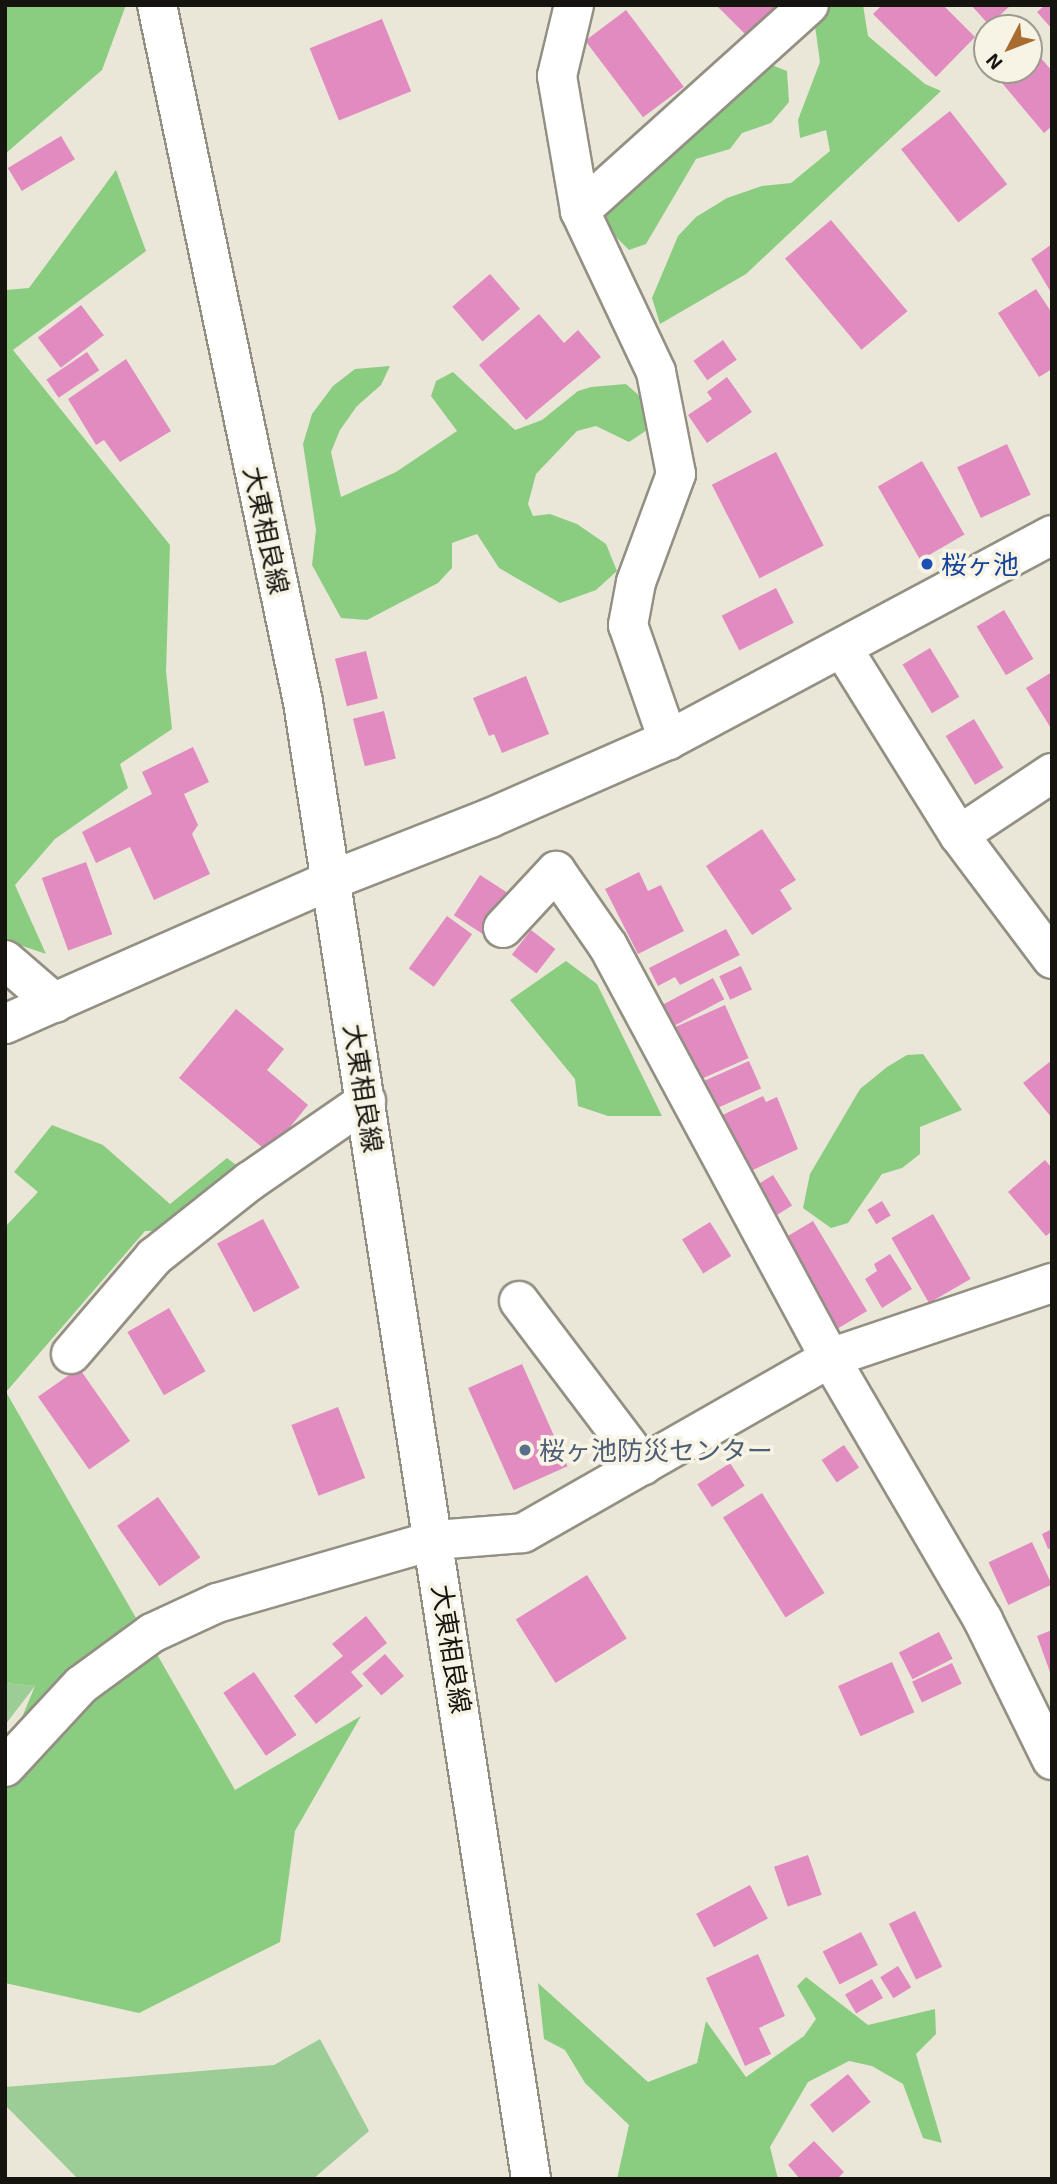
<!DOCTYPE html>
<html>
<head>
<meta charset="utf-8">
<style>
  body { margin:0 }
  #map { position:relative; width:1057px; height:2184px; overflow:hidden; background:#eae7d9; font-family:"Exo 2","Noto Sans JP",sans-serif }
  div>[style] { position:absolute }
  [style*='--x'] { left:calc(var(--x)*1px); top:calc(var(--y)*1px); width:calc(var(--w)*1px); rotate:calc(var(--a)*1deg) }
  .green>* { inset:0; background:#9dcd96 }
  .forest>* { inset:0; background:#8acd81 }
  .building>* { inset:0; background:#e28bc1; transform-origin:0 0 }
  .roads { filter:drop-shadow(2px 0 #939083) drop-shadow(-2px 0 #939083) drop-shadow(0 2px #939083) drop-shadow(0 -2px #939083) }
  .minor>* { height:38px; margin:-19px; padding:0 19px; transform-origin:19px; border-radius:19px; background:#fff }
  .major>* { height:38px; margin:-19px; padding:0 19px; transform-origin:19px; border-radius:19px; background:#fff }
  .dots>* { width:19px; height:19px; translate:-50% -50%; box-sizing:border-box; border:4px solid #f7f4e6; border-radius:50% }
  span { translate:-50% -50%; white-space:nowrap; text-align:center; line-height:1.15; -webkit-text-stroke:7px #f7f4e6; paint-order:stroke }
  .street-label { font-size:26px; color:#15140f }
  .transit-label { font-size:26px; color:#164399 }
  .left { translate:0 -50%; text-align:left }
  .service-label { font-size:26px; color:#4e5e75 }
  .frame { position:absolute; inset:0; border:7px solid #15140f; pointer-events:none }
  .north { position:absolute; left:973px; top:14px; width:70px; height:70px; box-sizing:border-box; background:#f7f4e6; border:2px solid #9d9a90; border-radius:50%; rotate:228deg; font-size:19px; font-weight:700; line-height:28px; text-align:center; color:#15140f }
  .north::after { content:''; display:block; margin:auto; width:24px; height:32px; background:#a96c30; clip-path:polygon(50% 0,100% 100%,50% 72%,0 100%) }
</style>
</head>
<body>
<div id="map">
  <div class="green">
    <i style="clip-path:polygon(5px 1683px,35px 1686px,5px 1725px)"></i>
    <i style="clip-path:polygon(320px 2039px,369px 2131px,313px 2179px,78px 2179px,5px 2105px,5px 2087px,274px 2065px)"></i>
  </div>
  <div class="forest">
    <i style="clip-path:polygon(5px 5px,126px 5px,102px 70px,5px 154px)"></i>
    <i style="clip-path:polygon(828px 5px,863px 5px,868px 36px,925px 84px,941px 91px,746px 274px,660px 324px,652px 298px,678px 236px,696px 217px,727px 198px,762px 186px,791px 183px,830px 151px,826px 130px,800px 138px,798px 120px,820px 62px,814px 19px)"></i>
    <i style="clip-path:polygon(769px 64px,787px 71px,789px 102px,771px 123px,742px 133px,730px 149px,696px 159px,646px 244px,629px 250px,598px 219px)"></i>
    <i style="clip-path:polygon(116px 170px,146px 251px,13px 350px,170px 545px,166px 671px,172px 729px,120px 764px,128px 788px,55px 839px,15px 885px,46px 954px,5px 940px,5px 290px,29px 288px)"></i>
    <i style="clip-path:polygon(390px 366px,381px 385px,357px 406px,340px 430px,331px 452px,341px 497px,396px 472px,457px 431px,431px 396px,436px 381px,453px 372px,515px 430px,542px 420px,578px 391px,591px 387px,626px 384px,643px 399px,653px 426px,629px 442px,596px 426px,577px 431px,536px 474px,528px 504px,533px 516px,550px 514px,577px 524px,606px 544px,617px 571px,596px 590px,560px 603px,499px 568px,477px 534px,452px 543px,452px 568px,438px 583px,367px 620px,341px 618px,312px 565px,316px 530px,303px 444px,312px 414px,333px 386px,355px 369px)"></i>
    <i style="clip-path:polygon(566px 961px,597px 984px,662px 1116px,608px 1116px,578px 1106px,575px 1079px,510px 1000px)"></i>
    <i style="clip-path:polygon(923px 1054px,962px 1110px,920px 1127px,920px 1154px,902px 1168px,882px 1174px,848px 1223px,831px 1228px,803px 1208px,810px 1174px,860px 1089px,887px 1067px,907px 1055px)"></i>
    <i style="clip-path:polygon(52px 1125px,103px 1145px,170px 1204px,227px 1158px,244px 1171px,178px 1230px,145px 1231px,6px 1392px,235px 1790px,361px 1716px,295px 1831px,280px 1942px,139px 2013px,5px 1983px,5px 1758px,35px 1686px,5px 1683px,5px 1227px,38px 1192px,14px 1172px)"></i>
    <i style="clip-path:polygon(806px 1977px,868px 2025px,935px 2009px,936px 2034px,916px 2054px,942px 2143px,923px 2138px,903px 2084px,872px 2066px,849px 2061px,808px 2082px,770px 2147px,778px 2179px,617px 2179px,629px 2125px,585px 2083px,565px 2050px,544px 2039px,538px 1983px,648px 2082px,697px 2063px,706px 2021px,746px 2077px,804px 2036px,816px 2019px,797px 1986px)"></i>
  </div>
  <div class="building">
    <i style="clip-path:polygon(716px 5px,777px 5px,747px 36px)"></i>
    <i style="clip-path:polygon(882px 5px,943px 5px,975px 37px,936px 77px,873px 14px)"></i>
    <i style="clip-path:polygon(971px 5px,1011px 5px,989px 25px)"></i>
    <i style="clip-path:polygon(1045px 5px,1052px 5px,1052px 29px,1037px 12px)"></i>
    <i style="left:626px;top:10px;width:96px;height:51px;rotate:53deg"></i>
    <i style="left:382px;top:19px;width:78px;height:78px;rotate:68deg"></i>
    <i style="clip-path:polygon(1029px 44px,1052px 71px,1052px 126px,1044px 133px,991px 70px,1029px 70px)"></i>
    <i style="left:950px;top:111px;width:93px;height:62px;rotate:52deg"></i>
    <i style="left:61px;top:136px;width:27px;height:62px;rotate:59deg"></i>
    <i style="left:831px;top:220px;width:119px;height:60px;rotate:50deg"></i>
    <i style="clip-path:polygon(1052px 244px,1052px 294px,1031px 259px)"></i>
    <i style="left:490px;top:274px;width:46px;height:50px;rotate:49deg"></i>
    <i style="clip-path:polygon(1036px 289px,1052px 313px,1052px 369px,1039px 377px,998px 313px)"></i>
    <i style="left:81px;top:305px;width:38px;height:54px;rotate:53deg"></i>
    <i style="clip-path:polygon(539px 314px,564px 343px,578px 330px,601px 357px,526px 420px,479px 365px)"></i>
    <i style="left:723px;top:340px;width:24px;height:36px;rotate:55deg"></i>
    <i style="left:87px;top:352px;width:22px;height:49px;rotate:56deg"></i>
    <i style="clip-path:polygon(126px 359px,171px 431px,120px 462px,104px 440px,96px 445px,68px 399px)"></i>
    <i style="clip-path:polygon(727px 377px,752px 412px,707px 443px,688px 415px,712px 399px,707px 392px)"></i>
    <i style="left:1007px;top:444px;width:56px;height:55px;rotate:65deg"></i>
    <i style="left:776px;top:452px;width:105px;height:72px;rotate:63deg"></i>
    <i style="left:922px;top:461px;width:85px;height:51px;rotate:60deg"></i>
    <i style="left:776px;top:588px;width:39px;height:61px;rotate:63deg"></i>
    <i style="left:1004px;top:610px;width:57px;height:32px;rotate:59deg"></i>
    <i style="left:930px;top:648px;width:57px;height:32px;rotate:59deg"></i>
    <i style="left:366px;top:651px;width:49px;height:32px;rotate:76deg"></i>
    <i style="clip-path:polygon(1052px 672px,1052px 730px,1026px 688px)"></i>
    <i style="clip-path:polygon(526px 676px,549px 734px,502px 753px,494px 734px,489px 736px,473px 698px)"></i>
    <i style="left:384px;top:711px;width:49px;height:32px;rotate:76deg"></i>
    <i style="left:974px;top:719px;width:57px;height:33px;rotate:59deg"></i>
    <i style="clip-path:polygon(193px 747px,209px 782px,184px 794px,198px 825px,192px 834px,210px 874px,154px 900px,130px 847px,96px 863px,82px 832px,152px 794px,142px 772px)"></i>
    <i style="clip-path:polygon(762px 829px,796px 880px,780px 890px,792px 909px,752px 935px,706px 866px)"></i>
    <i style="left:86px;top:862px;width:77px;height:47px;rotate:70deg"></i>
    <i style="clip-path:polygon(639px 872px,648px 891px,661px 885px,684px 931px,638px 954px,605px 889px)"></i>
    <i style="left:480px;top:875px;width:35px;height:48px;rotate:33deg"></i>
    <i style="left:447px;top:916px;width:31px;height:65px;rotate:36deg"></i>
    <i style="clip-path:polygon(726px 929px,740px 955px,680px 985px,675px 977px,658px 986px,649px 968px)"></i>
    <i style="left:531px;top:930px;width:31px;height:31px;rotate:38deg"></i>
    <i style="left:741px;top:966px;width:26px;height:24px;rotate:65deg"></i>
    <i style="left:713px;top:978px;width:24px;height:56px;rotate:62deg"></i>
    <i style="left:725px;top:1005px;width:58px;height:55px;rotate:66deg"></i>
    <i style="clip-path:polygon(236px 1009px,284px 1049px,267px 1070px,308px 1105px,269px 1153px,179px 1078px)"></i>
    <i style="clip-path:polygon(1052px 1060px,1052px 1118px,1023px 1083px)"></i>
    <i style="left:749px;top:1061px;width:30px;height:56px;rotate:66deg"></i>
    <i style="clip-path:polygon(763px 1096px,766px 1102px,777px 1097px,798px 1149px,740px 1176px,714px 1119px)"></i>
    <i style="clip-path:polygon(1045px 1160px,1052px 1168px,1052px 1231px,1046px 1236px,1008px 1192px)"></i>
    <i style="left:773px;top:1175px;width:36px;height:33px;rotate:58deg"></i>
    <i style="left:882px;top:1201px;width:17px;height:17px;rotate:59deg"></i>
    <i style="left:933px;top:1214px;width:75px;height:48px;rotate:60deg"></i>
    <i style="left:263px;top:1219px;width:78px;height:52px;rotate:62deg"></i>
    <i style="left:813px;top:1221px;width:105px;height:39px;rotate:59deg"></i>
    <i style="left:710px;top:1222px;width:40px;height:33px;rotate:58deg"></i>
    <i style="clip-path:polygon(890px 1254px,912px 1289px,882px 1308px,865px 1279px,877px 1271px,874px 1264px)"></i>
    <i style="left:169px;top:1308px;width:73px;height:48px;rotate:60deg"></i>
    <i style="left:522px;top:1364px;width:112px;height:59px;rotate:66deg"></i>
    <i style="left:79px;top:1368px;width:89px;height:50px;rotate:55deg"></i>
    <i style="left:338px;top:1407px;width:76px;height:50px;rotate:69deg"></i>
    <i style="left:844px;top:1445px;width:27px;height:27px;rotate:56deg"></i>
    <i style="left:730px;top:1463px;width:27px;height:39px;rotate:57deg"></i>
    <i style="left:762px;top:1493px;width:118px;height:46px;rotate:58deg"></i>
    <i style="left:158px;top:1497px;width:74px;height:50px;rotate:55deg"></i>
    <i style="clip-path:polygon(1052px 1529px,1052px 1548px,1048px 1549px,1042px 1534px)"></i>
    <i style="left:1032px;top:1542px;width:47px;height:48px;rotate:65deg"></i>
    <i style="left:587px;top:1575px;width:75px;height:84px;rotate:58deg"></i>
    <i style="clip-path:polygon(366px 1616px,387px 1643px,351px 1672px,363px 1686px,316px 1724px,294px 1696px,343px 1656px,332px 1644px)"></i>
    <i style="clip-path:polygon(1052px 1630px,1052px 1675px,1051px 1675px,1037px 1636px)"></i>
    <i style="left:939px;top:1632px;width:30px;height:45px;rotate:63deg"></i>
    <i style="left:385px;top:1654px;width:29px;height:30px;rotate:49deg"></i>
    <i style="left:892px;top:1662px;width:55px;height:59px;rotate:66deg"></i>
    <i style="left:952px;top:1663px;width:23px;height:44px;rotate:65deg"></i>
    <i style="left:254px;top:1672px;width:76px;height:37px;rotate:56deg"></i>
    <i style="left:808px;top:1855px;width:42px;height:36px;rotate:71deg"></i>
    <i style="left:750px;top:1885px;width:38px;height:61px;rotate:62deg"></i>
    <i style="left:915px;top:1911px;width:62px;height:29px;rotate:64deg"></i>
    <i style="left:861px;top:1932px;width:37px;height:43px;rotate:63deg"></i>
    <i style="clip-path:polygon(758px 1954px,785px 2016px,759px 2028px,771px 2054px,745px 2066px,706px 1978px)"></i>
    <i style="left:898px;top:1966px;width:25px;height:21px;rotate:58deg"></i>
    <i style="left:872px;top:1979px;width:22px;height:31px;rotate:60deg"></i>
    <i style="left:848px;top:2074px;width:36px;height:49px;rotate:51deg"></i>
    <i style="clip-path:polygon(814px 2141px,844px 2172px,837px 2179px,800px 2179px,788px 2165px)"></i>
  </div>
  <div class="roads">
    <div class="minor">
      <i style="--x:574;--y:5;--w:73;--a:103.5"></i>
      <i style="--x:557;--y:76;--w:137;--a:80.3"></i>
      <i style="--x:580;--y:211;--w:178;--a:64.7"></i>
      <i style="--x:656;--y:372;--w:104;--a:78.9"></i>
      <i style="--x:676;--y:474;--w:115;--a:110.3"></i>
      <i style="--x:636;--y:582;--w:44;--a:100.5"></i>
      <i style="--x:628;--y:625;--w:122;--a:70.8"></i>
      <i style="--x:580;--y:211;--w:308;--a:-42"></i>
      <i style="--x:843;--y:649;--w:219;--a:58.1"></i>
      <i style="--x:959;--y:835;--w:155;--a:53.1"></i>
      <i style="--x:959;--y:835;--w:112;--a:-33.7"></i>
      <i style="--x:503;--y:928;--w:78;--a:-47.1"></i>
      <i style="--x:556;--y:871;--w:91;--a:55.3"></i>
      <i style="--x:608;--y:946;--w:468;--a:61.7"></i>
      <i style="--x:830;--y:1358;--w:303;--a:59.7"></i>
      <i style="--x:983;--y:1620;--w:156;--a:63.8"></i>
      <i style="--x:5;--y:960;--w:66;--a:40.7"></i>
      <i style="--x:5;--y:1024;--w:357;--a:-23.8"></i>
      <i style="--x:332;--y:880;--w:170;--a:-21.4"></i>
      <i style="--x:490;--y:818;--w:194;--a:-23.7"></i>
      <i style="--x:668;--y:740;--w:435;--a:-28.1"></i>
      <i style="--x:519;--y:1301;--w:206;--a:52.9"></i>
      <i style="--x:71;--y:1354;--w:128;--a:-49.4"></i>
      <i style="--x:154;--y:1257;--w:122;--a:-38.4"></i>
      <i style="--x:250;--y:1181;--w:141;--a:-34.6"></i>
      <i style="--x:5;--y:1767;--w:112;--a:-47.2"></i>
      <i style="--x:81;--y:1685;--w:88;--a:-36.2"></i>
      <i style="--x:152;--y:1633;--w:72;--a:-24.8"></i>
      <i style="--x:217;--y:1603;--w:227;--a:-16.1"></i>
      <i style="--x:435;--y:1540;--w:88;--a:-4.5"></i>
      <i style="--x:523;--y:1533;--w:353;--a:-29.7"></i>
      <i style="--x:830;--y:1358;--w:234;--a:-18.7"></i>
    </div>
    <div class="major">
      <i style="--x:157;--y:5;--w:712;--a:78.17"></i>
      <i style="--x:303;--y:702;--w:1494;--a:81.22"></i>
    </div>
  </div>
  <div class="dots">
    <i style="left:927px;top:564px;background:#1a4fb4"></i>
    <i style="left:525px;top:1450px;background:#5c6f8a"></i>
  </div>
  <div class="street-label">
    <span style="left:267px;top:530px;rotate:78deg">大東相良線</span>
    <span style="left:364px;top:1088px;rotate:81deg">大東相良線</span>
    <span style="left:452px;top:1649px;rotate:81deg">大東相良線</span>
  </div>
  <div class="transit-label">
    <span class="left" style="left:941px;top:564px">桜ヶ池</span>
  </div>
  <div class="service-label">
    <span class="left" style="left:539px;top:1450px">桜ヶ池防災センター</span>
  </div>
  <div class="frame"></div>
  <div class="north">N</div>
</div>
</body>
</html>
